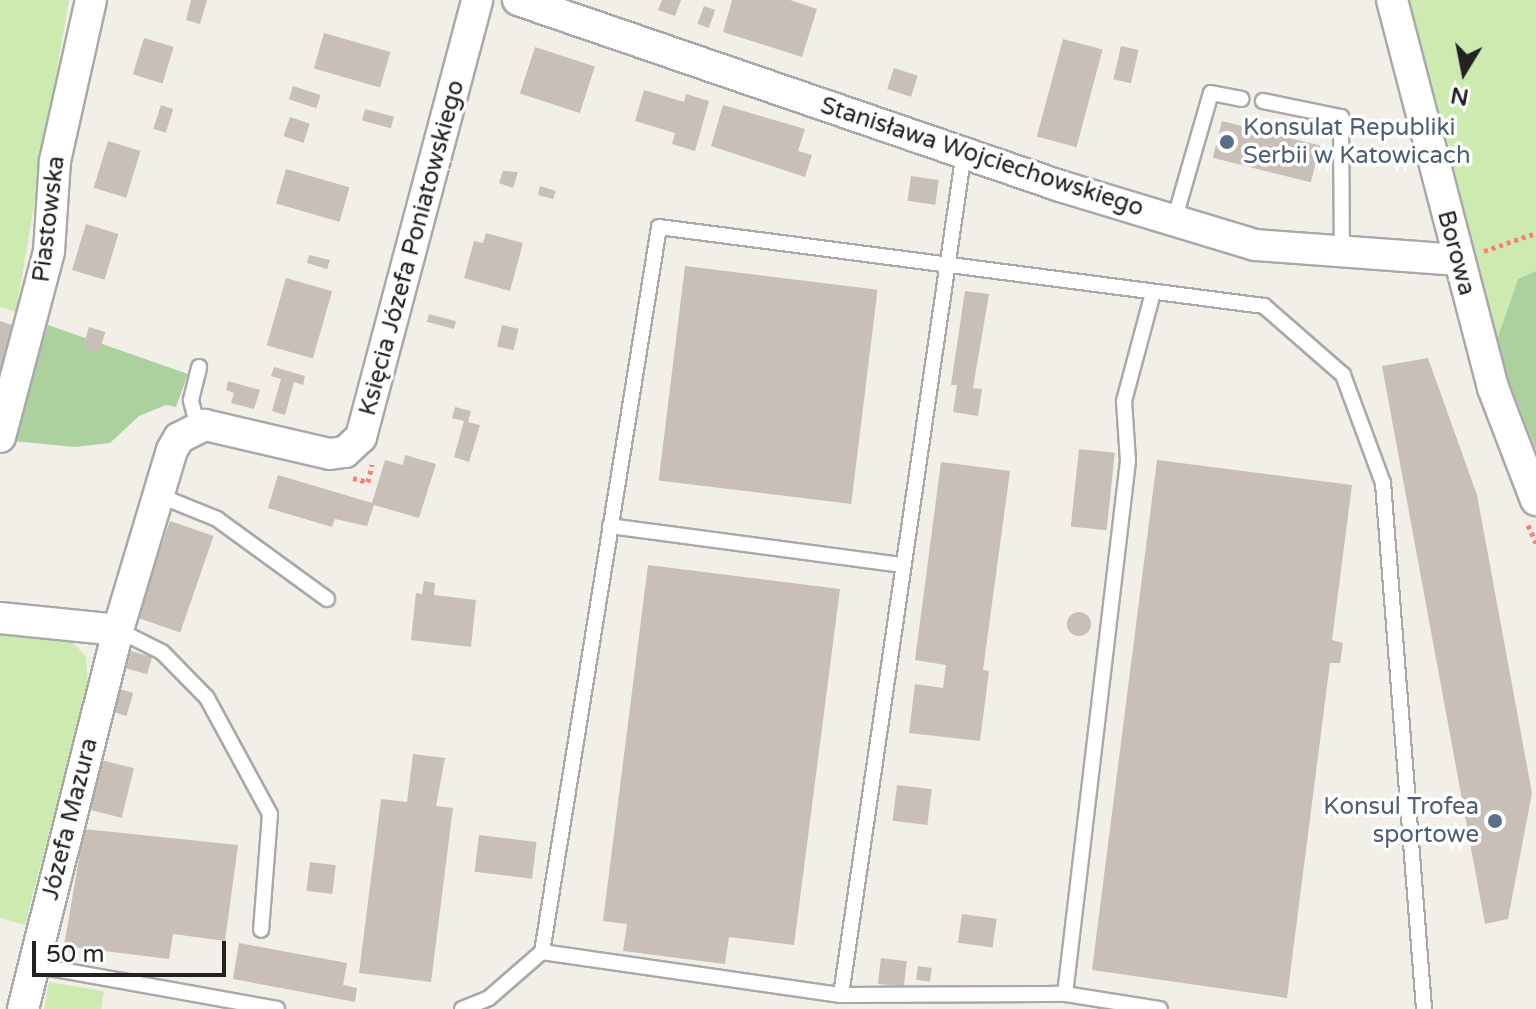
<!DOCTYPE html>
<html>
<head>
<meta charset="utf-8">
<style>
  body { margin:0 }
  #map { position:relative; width:1536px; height:1009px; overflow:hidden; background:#f2efe9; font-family:"Varela Round",sans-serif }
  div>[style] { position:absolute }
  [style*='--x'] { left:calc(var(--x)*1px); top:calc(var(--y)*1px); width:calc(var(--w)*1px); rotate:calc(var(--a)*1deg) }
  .grass>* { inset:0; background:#cdebb0 }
  .forest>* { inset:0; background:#add19e }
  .building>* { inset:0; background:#c7bfb8; transform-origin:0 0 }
  .round { border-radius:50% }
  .path>* { height:5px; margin-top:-2.5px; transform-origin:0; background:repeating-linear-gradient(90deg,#fa8072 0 4px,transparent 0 8px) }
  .roads { filter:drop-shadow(2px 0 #a9a9a9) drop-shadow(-2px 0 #a9a9a9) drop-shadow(0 2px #a9a9a9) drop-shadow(0 -2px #a9a9a9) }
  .lane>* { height:14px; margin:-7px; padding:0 7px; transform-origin:7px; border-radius:7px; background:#fff }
  .street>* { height:30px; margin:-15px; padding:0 15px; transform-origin:15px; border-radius:15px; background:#fff }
  .dots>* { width:22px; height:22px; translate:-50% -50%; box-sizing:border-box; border:4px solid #fff; border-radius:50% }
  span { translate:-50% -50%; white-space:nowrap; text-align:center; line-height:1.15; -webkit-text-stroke:7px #fff; paint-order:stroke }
  .service-label { font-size:24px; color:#4e5e75 }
  .left { translate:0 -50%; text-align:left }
  .right { translate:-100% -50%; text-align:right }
  .street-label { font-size:24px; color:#222 }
  .north { position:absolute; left:1424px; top:32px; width:80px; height:80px; -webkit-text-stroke:6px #fff; paint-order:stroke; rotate:190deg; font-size:22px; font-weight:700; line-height:32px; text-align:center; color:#222 }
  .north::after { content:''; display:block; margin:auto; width:28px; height:36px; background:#222; clip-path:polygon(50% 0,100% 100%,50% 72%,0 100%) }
  .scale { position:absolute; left:32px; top:941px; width:194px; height:36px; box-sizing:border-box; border:4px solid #222; border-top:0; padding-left:10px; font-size:24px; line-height:28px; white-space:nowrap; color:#222; -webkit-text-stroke:6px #fff; paint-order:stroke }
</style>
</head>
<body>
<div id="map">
  <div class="grass">
    <i style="clip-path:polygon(0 0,69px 0,16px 312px,0 307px)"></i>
    <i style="clip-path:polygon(1392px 0,1536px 0,1536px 271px,1518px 279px,1495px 345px)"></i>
    <i style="clip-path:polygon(0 632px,70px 640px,86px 656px,88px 685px,25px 925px,0 918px)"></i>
    <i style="clip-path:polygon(49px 982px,104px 991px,101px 1009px,44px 1009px)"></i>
  </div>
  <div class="forest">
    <i style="clip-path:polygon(1536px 271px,1536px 450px,1495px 345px,1518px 279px)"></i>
    <i style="clip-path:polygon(48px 325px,188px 374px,176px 407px,166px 405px,139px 416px,110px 443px,75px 447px,12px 441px)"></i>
  </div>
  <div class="building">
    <i style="clip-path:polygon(191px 0,207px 0,200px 24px,186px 20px)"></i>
    <i style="clip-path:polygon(662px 0,681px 0,675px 16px,658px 10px)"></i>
    <i style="clip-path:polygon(732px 0,790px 0,817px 9px,802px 57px,723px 32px)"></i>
    <i style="left:704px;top:6px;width:12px;height:19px;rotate:20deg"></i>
    <i style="left:324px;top:33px;width:69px;height:37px;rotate:16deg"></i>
    <i style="left:144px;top:38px;width:31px;height:38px;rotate:17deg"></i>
    <i style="left:1063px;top:39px;width:41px;height:101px;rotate:15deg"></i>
    <i style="left:1121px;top:46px;width:18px;height:34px;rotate:13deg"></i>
    <i style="left:535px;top:47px;width:63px;height:49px;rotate:18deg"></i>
    <i style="left:894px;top:68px;width:25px;height:22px;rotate:18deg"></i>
    <i style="left:293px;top:86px;width:29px;height:14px;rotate:18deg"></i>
    <i style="clip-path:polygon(644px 90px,684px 102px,686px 94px,709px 101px,695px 151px,672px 144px,675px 133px,635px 121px)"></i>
    <i style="left:161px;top:105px;width:13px;height:25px;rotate:18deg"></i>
    <i style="clip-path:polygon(723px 105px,805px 129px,798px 151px,812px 155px,805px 177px,711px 146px)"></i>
    <i style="left:365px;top:109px;width:30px;height:12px;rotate:15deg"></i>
    <i style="left:290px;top:117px;width:21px;height:20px;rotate:19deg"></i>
    <i style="left:1222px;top:121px;width:101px;height:38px;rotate:14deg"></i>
    <i style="left:108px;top:141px;width:34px;height:49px;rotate:17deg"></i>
    <i style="left:286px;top:169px;width:66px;height:36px;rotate:16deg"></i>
    <i style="clip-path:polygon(503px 171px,518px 172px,513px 188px,499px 183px)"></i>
    <i style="left:911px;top:176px;width:28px;height:25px;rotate:8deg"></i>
    <i style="clip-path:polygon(540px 186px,556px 191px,553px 199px,538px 195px)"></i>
    <i style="left:86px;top:224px;width:34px;height:48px;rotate:17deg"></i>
    <i style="clip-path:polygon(486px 233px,523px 243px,510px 291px,464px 278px,474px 241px,483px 243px)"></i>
    <i style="clip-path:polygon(309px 255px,330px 260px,327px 269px,307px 263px)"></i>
    <i style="left:685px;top:266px;width:194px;height:216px;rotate:7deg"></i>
    <i style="left:286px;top:278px;width:48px;height:70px;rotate:16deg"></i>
    <i style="clip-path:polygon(965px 291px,989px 294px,973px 388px,982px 389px,978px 416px,953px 412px,957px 385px,951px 385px)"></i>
    <i style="left:429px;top:314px;width:28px;height:8px;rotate:15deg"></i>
    <i style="clip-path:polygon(0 321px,22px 328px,0 395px)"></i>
    <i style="left:502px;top:325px;width:17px;height:22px;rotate:13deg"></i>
    <i style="left:89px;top:327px;width:17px;height:22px;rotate:17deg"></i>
    <i style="clip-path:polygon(1428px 358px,1477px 495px,1532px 793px,1508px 919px,1485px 924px,1382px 366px)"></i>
    <i style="clip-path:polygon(274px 367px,305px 376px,303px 385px,294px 382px,285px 415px,272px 411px,281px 379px,271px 376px)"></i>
    <i style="clip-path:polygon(228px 381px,260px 390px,254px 409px,231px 403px,234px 393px,226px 390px)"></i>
    <i style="clip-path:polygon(455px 407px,471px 411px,468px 422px,480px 425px,469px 462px,454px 457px,464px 421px,452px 418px)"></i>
    <i style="left:1079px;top:449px;width:36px;height:78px;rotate:6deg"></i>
    <i style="clip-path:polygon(405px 455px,436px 464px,419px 518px,374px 505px,367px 526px,335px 519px,332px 527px,268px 508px,278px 475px,372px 503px,385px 460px,403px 465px)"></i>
    <i style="clip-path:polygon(1157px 460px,1352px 485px,1332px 640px,1343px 643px,1340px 663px,1330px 663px,1287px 998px,1092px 970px)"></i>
    <i style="clip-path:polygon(941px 462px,1010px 471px,983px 670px,989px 671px,980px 741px,909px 733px,915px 684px,943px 688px,946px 665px,915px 660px)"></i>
    <i style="left:170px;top:521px;width:46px;height:102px;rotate:19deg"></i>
    <i style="clip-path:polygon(648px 565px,840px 589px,794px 945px,729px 937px,725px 964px,623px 951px,627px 924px,603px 921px)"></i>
    <i style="clip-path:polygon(424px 581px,435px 583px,434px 595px,476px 600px,471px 647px,411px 640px,416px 593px,422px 594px)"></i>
    <i class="round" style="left:1067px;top:612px;width:24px;height:24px"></i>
    <i style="left:131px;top:651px;width:22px;height:18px;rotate:16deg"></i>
    <i style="left:120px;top:689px;width:14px;height:24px;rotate:17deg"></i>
    <i style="clip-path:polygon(413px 754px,445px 758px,436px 806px,453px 808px,431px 982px,359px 973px,381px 799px,407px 802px)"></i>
    <i style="left:101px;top:760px;width:34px;height:51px;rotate:14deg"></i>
    <i style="left:897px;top:785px;width:35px;height:36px;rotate:7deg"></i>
    <i style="clip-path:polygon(84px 829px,238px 845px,225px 941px,173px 934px,169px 959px,64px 946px)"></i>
    <i style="left:479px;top:835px;width:58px;height:37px;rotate:7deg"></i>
    <i style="left:310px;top:862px;width:26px;height:29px;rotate:7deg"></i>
    <i style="left:962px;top:914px;width:35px;height:29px;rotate:8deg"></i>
    <i style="clip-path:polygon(239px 943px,347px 963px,343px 985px,357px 988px,355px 1002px,233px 979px)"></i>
    <i style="left:881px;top:958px;width:26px;height:26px;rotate:7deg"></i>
    <i style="left:918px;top:966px;width:14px;height:14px;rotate:8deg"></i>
  </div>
  <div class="path">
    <i style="--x:1484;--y:251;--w:55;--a:-19.1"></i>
    <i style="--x:353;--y:478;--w:16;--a:15"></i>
    <i style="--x:368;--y:482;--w:18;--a:-77"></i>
    <i style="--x:1528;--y:525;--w:20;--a:66"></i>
  </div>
  <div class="roads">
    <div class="lane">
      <i style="--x:1263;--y:101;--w:80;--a:11.6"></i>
      <i style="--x:1341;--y:117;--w:134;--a:89.6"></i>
      <i style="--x:1174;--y:221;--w:133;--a:-73.9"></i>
      <i style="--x:1211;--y:93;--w:31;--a:11"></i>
      <i style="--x:198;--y:427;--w:28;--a:-105"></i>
      <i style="--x:191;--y:400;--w:34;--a:-76"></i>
      <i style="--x:158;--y:495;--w:64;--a:22.1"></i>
      <i style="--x:217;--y:519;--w:136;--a:36"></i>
      <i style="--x:610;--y:526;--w:296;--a:7.6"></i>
      <i style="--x:118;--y:630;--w:49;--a:26.6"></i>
      <i style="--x:162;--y:652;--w:64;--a:45.6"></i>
      <i style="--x:207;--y:698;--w:132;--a:61.5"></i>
      <i style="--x:270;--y:814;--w:116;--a:94.4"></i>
      <i style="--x:542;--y:952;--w:302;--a:8.2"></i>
      <i style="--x:841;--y:995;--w:224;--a:-0.3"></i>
      <i style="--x:1065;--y:994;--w:96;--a:9"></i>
      <i style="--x:33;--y:965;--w:248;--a:10.2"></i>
      <i style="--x:1065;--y:994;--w:537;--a:-83.26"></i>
      <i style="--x:1128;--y:461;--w:60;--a:-93.8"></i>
      <i style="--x:1124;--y:401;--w:112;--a:-75"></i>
      <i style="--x:841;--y:995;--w:852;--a:-81.7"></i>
      <i style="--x:462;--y:1009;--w:29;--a:-22"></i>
      <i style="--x:489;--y:998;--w:70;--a:-41"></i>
      <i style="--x:542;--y:952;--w:734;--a:-80.83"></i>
      <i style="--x:659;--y:227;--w:610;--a:7.44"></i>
      <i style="--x:1264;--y:306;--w:105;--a:41.1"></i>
      <i style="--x:1343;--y:375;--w:115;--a:69.7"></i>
      <i style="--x:1383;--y:483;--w:528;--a:85.54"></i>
    </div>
    <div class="street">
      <i style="--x:518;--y:0;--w:573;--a:18.94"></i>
      <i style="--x:1060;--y:186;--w:204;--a:16.8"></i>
      <i style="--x:1255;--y:245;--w:203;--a:4.2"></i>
      <i style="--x:1392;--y:0;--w:401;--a:75.4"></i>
      <i style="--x:1493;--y:388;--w:120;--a:69"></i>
      <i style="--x:0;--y:437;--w:192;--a:-75.2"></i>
      <i style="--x:49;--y:251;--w:90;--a:-86.2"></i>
      <i style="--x:55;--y:161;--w:165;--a:-77.4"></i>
      <i style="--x:0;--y:618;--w:119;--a:5.8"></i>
      <i style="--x:23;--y:1009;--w:391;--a:-75.9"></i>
      <i style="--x:118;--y:630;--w:188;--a:-73.3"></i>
      <i style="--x:172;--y:450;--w:14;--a:-60"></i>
      <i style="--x:179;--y:438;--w:29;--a:-27"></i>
      <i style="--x:205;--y:425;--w:128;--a:13.1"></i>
      <i style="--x:330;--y:454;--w:15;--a:-8"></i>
      <i style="--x:345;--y:452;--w:22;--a:-43"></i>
      <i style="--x:361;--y:437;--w:452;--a:-75.1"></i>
    </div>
  </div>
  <div class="dots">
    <i style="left:1227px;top:142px;background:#5c6f8a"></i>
    <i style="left:1495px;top:821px;background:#5c6f8a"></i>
  </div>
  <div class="service-label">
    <span class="left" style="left:1243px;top:142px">Konsulat Republiki<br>Serbii w Katowicach</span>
    <span class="right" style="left:1479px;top:821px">Konsul Trofea<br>sportowe</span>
  </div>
  <div class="street-label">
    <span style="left:982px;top:157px;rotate:18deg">Stanisława Wojciechowskiego</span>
    <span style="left:49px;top:219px;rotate:-83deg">Piastowska</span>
    <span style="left:412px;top:248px;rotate:-75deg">Księcia Józefa Poniatowskiego</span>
    <span style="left:1456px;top:253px;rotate:75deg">Borowa</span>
    <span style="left:70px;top:819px;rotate:-76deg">Józefa Mazura</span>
  </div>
  <div class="north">N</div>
  <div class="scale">50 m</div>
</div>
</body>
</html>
